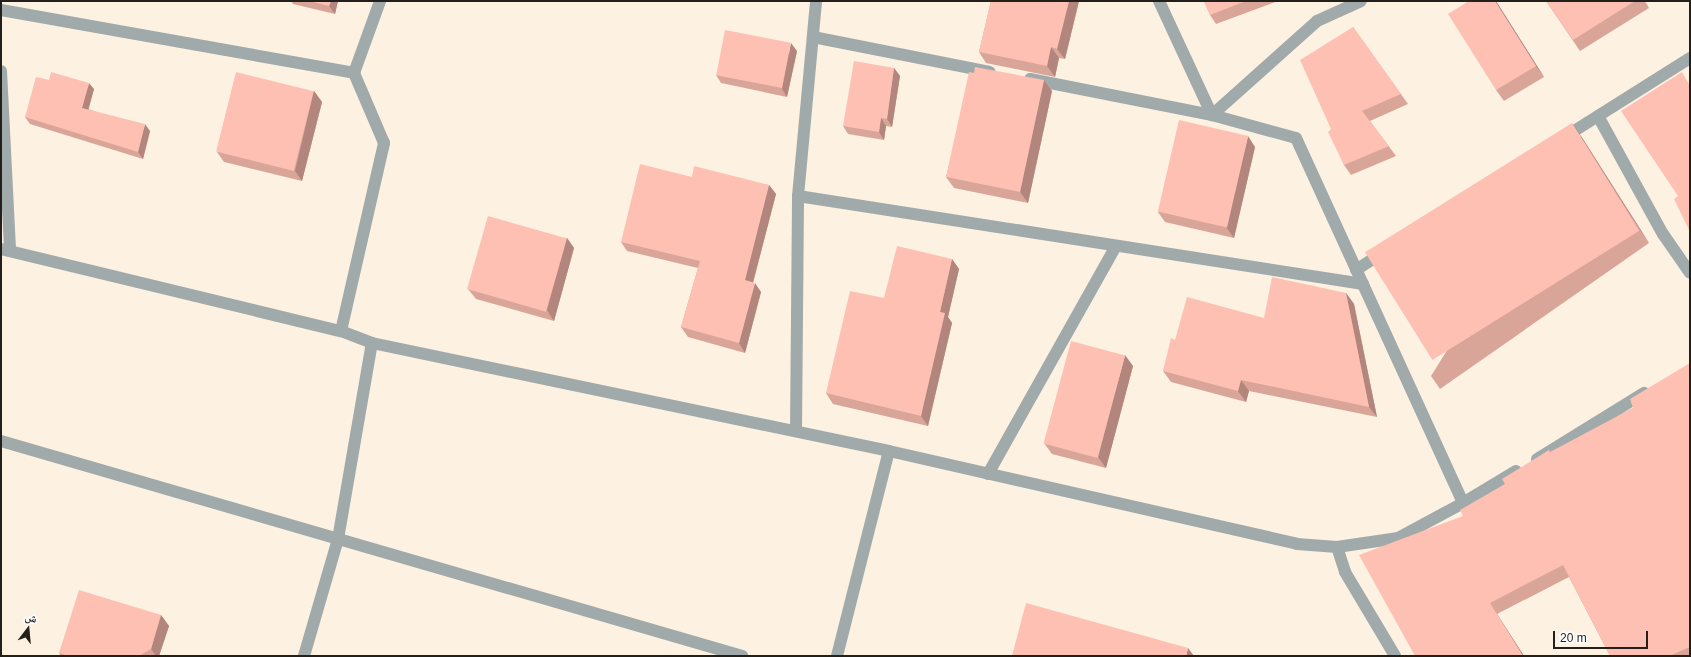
<!DOCTYPE html>
<meta charset="utf-8">
<style>
body{margin:0}
#map{position:relative;width:1691px;height:657px;overflow:hidden;background:#fdf1e2;font-family:Arial,"Noto Naskh Arabic",sans-serif}
div>[style]{position:absolute}
.minor>*{height:12px;margin:-6px;padding:0 6px;transform-origin:6px;border-radius:6px;background:#a1aaaa}
.wall>*{inset:0;background:#daa599}
.shaded-wall>*{inset:0;background:#b2867d}
.building>*{inset:0;background:#fec0b2;transform-origin:0 0}
span{translate:-50% -50%;white-space:nowrap;text-align:center;line-height:1.15;-webkit-text-stroke:3px #fff;paint-order:stroke}
.frame{position:absolute;inset:0;border:2px solid #231f1a;pointer-events:none}
.north{position:absolute;left:8px;top:609px;width:40px;height:40px;-webkit-text-stroke:3px #fff;paint-order:stroke;rotate:16deg;font-size:11px;font-weight:700;line-height:16px;text-align:center;color:#231f1a}
.north::after{content:'';display:block;margin:auto;width:14px;height:18px;background:#231f1a;clip-path:polygon(50% 0,100% 100%,50% 72%,0 100%)}
.scale{position:absolute;left:1553px;top:631px;width:95px;height:18px;box-sizing:border-box;border:2px solid #231f1a;border-top:0;padding-left:5px;font-size:12px;line-height:14px;white-space:nowrap;color:#231f1a;-webkit-text-stroke:3px #fff;paint-order:stroke}
</style>
<div id="map">
<div class="minor">
<div style="left:1159px;top:1px;width:126px;rotate:65.1deg"></div>
<div style="left:1212px;top:115px;width:141px;rotate:-41.8deg"></div>
<div style="left:1317px;top:21px;width:48px;rotate:-24.4deg"></div>
<div style="left:1px;top:10px;width:359px;rotate:10.1deg"></div>
<div style="left:813px;top:37px;width:180px;rotate:11.2deg"></div>
<div style="left:1px;top:71px;width:180px;rotate:87.1deg"></div>
<div style="left:1030px;top:79px;width:186px;rotate:11.2deg"></div>
<div style="left:1212px;top:115px;width:87px;rotate:15.3deg"></div>
<div style="left:1296px;top:138px;width:401px;rotate:65.4deg"></div>
<div style="left:1598px;top:116px;width:135px;rotate:61.2deg"></div>
<div style="left:1663px;top:234px;width:47px;rotate:55.3deg"></div>
<div style="left:1563px;top:138px;width:150px;rotate:-32.2deg"></div>
<div style="left:798px;top:196px;width:572px;rotate:8.85deg"></div>
<div style="left:1px;top:249px;width:350px;rotate:13.6deg"></div>
<div style="left:341px;top:331px;width:193px;rotate:-77.1deg"></div>
<div style="left:384px;top:143px;width:76px;rotate:-113.2deg"></div>
<div style="left:354px;top:73px;width:77px;rotate:-70.1deg"></div>
<div style="left:1356px;top:270px;width:33px;rotate:-33deg"></div>
<div style="left:341px;top:331px;width:33px;rotate:21deg"></div>
<div style="left:372px;top:343px;width:528px;rotate:11.8deg"></div>
<div style="left:889px;top:451px;width:418px;rotate:12.8deg"></div>
<div style="left:1297px;top:544px;width:40px;rotate:4.3deg"></div>
<div style="left:1337px;top:547px;width:62px;rotate:-8.4deg"></div>
<div style="left:1398px;top:538px;width:74px;rotate:-28.3deg"></div>
<div style="left:1463px;top:503px;width:62px;rotate:-31.1deg"></div>
<div style="left:796px;top:431px;width:235px;rotate:-89.5deg"></div>
<div style="left:798px;top:196px;width:196px;rotate:-84.7deg"></div>
<div style="left:1px;top:441px;width:772px;rotate:16.18deg"></div>
<div style="left:1537px;top:459px;width:126px;rotate:-31.7deg"></div>
<div style="left:988px;top:474px;width:261px;rotate:-60.7deg"></div>
<div style="left:1337px;top:547px;width:26px;rotate:72deg"></div>
<div style="left:1345px;top:572px;width:98px;rotate:59.2deg"></div>
<div style="left:304px;top:656px;width:122px;rotate:-73.8deg"></div>
<div style="left:338px;top:539px;width:199px;rotate:-80.2deg"></div>
<div style="left:837px;top:656px;width:211px;rotate:-75.8deg"></div>
</div>
<div class="wall">
<div style="clip-path:polygon(291px 1px,338px 1px,335px 14px,293px 4px)"></div>
<div style="clip-path:polygon(991px 1px,1079px 1px,1065px 59px,1059px 58px,1055px 77px,986px 63px,979px 52px)"></div>
<div style="clip-path:polygon(1204px 1px,1278px 1px,1216px 24px,1210px 15px)"></div>
<div style="clip-path:polygon(1496px 1px,1544px 77px,1504px 101px,1496px 90px)"></div>
<div style="clip-path:polygon(1546px 1px,1645px 1px,1649px 8px,1580px 51px)"></div>
<div style="clip-path:polygon(1353px 27px,1408px 104px,1370px 121px,1396px 156px,1351px 175px,1344px 165px,1331px 129px)"></div>
<div style="clip-path:polygon(797px 51px,787px 97px,721px 83px,716px 75px)"></div>
<div style="clip-path:polygon(894px 68px,900px 76px,892px 127px,886px 126px,884px 140px,848px 134px,843px 126px)"></div>
<div style="clip-path:polygon(974px 73px,1044px 80px,1052px 91px,1028px 203px,954px 188px,946px 177px)"></div>
<div style="clip-path:polygon(49px 80px,94px 89px,88px 109px,150px 131px,143px 159px,30px 124px,25px 117px)"></div>
<div style="clip-path:polygon(314px 91px,322px 102px,302px 181px,224px 162px,217px 152px)"></div>
<div style="clip-path:polygon(1581px 136px,1649px 243px,1440px 389px,1431px 376px)"></div>
<div style="clip-path:polygon(1255px 147px,1234px 238px,1165px 222px,1158px 212px)"></div>
<div style="clip-path:polygon(692px 177px,769px 185px,776px 194px,753px 283px,761px 292px,745px 353px,688px 337px,681px 327px,698px 268px,627px 251px,621px 242px)"></div>
<div style="clip-path:polygon(567px 238px,574px 248px,554px 321px,476px 299px,468px 289px)"></div>
<div style="clip-path:polygon(952px 259px,959px 269px,948px 317px,952px 323px,928px 426px,833px 404px,826px 393px,884px 298px)"></div>
<div style="clip-path:polygon(1346px 293px,1354px 304px,1377px 417px,1249px 391px,1246px 402px,1171px 382px,1163px 371px,1175px 340px,1264px 318px)"></div>
<div style="clip-path:polygon(1690px 363px,1690px 656px,1610px 656px,1569px 577px,1497px 614px,1524px 656px,1415px 656px,1463px 516px,1505px 484px,1551px 452px,1633px 408px)"></div>
<div style="clip-path:polygon(1133px 366px,1106px 468px,1052px 454px,1044px 443px)"></div>
<div style="clip-path:polygon(161px 615px,169px 626px,159px 656px,61px 656px,59px 653px)"></div>
</div>
<div class="shaded-wall">
<div style="clip-path:polygon(331px 1px,338px 1px,335px 14px,329px 6px)"></div>
<div style="clip-path:polygon(1069px 1px,1079px 1px,1065px 59px,1057px 49px)"></div>
<div style="clip-path:polygon(1495px 1px,1496px 1px,1544px 77px,1536px 66px)"></div>
<div style="clip-path:polygon(791px 43px,797px 51px,787px 97px,782px 89px)"></div>
<div style="clip-path:polygon(1051px 47px,1059px 58px,1055px 77px,1047px 66px)"></div>
<div style="clip-path:polygon(894px 68px,900px 76px,892px 127px,887px 119px)"></div>
<div style="clip-path:polygon(1044px 80px,1052px 91px,1028px 203px,1020px 192px)"></div>
<div style="clip-path:polygon(89px 83px,94px 89px,87px 115px,82px 108px)"></div>
<div style="clip-path:polygon(314px 91px,322px 102px,302px 181px,295px 171px)"></div>
<div style="clip-path:polygon(881px 118px,886px 126px,884px 140px,879px 132px)"></div>
<div style="clip-path:polygon(1572px 123px,1581px 136px,1649px 243px,1640px 230px)"></div>
<div style="clip-path:polygon(145px 124px,150px 131px,143px 159px,138px 152px)"></div>
<div style="clip-path:polygon(1248px 136px,1255px 147px,1234px 238px,1226px 227px)"></div>
<div style="clip-path:polygon(769px 185px,776px 194px,751px 290px,745px 280px)"></div>
<div style="clip-path:polygon(567px 238px,574px 248px,554px 321px,547px 310px)"></div>
<div style="clip-path:polygon(952px 259px,959px 269px,948px 317px,952px 323px,928px 426px,921px 416px,940px 312px)"></div>
<div style="clip-path:polygon(755px 283px,761px 292px,745px 353px,739px 343px)"></div>
<div style="clip-path:polygon(1346px 293px,1354px 304px,1377px 417px,1369px 407px)"></div>
<div style="clip-path:polygon(1125px 355px,1133px 366px,1106px 468px,1098px 457px)"></div>
<div style="clip-path:polygon(1241px 380px,1249px 391px,1246px 402px,1238px 391px)"></div>
<div style="clip-path:polygon(1490px 603px,1497px 614px,1524px 656px,1523px 656px)"></div>
<div style="clip-path:polygon(161px 615px,169px 626px,159px 656px,156px 656px,151px 649px)"></div>
<div style="clip-path:polygon(1188px 648px,1194px 656px,1186px 656px)"></div>
</div>
<div class="building">
<div style="clip-path:polygon(309px 1px,331px 1px,329px 6px)"></div>
<div style="clip-path:polygon(991px 1px,1069px 1px,1057px 49px,1051px 47px,1047px 66px,979px 52px)"></div>
<div style="clip-path:polygon(1204px 1px,1246px 1px,1210px 15px)"></div>
<div style="clip-path:polygon(1469px 1px,1495px 1px,1536px 66px,1496px 90px,1448px 14px)"></div>
<div style="clip-path:polygon(1546px 1px,1635px 1px,1573px 40px)"></div>
<div style="clip-path:polygon(1353px 27px,1401px 94px,1362px 111px,1389px 146px,1344px 165px,1328px 132px,1331px 129px,1300px 60px)"></div>
<div style="left:725px;top:30px;width:67px;height:46px;rotate:11deg"></div>
<div style="clip-path:polygon(854px 61px,894px 68px,887px 119px,881px 118px,879px 132px,843px 126px)"></div>
<div style="clip-path:polygon(975px 67px,1044px 80px,1020px 192px,946px 177px,969px 72px,974px 73px)"></div>
<div style="clip-path:polygon(51px 72px,89px 83px,82px 108px,145px 124px,138px 152px,25px 117px,36px 77px,49px 80px)"></div>
<div style="left:236px;top:72px;width:80px;height:82px;rotate:14deg"></div>
<div style="clip-path:polygon(1682px 72px,1690px 86px,1690px 232px,1674px 199px,1678px 196px,1621px 111px)"></div>
<div style="left:1179px;top:120px;width:71px;height:94px;rotate:13deg"></div>
<div style="left:1572px;top:123px;width:127px;height:244px;rotate:58deg"></div>
<div style="clip-path:polygon(640px 164px,692px 177px,694px 166px,769px 185px,745px 280px,755px 283px,739px 343px,681px 327px,700px 261px,621px 242px)"></div>
<div style="left:488px;top:216px;width:82px;height:76px;rotate:16deg"></div>
<div style="clip-path:polygon(897px 246px,952px 259px,940px 312px,945px 313px,921px 416px,826px 393px,850px 291px,884px 298px)"></div>
<div style="clip-path:polygon(1272px 277px,1346px 293px,1369px 407px,1241px 380px,1238px 391px,1163px 371px,1171px 338px,1175px 340px,1187px 297px,1264px 318px)"></div>
<div style="left:1071px;top:341px;width:56px;height:106px;rotate:15deg"></div>
<div style="clip-path:polygon(1690px 363px,1690px 647px,1669px 656px,1610px 656px,1563px 565px,1490px 603px,1523px 656px,1415px 656px,1359px 555px,1463px 516px,1460px 510px,1505px 484px,1502px 479px,1549px 450px,1550px 452px,1633px 408px,1630px 399px)"></div>
<div style="clip-path:polygon(79px 590px,161px 615px,151px 649px,139px 656px,68px 656px,59px 653px)"></div>
<div style="clip-path:polygon(1026px 603px,1188px 648px,1186px 656px,1012px 656px)"></div>
</div>
<div class="frame"></div>
<div class="north">ش</div>
<div class="scale">20 m</div>
</div>
